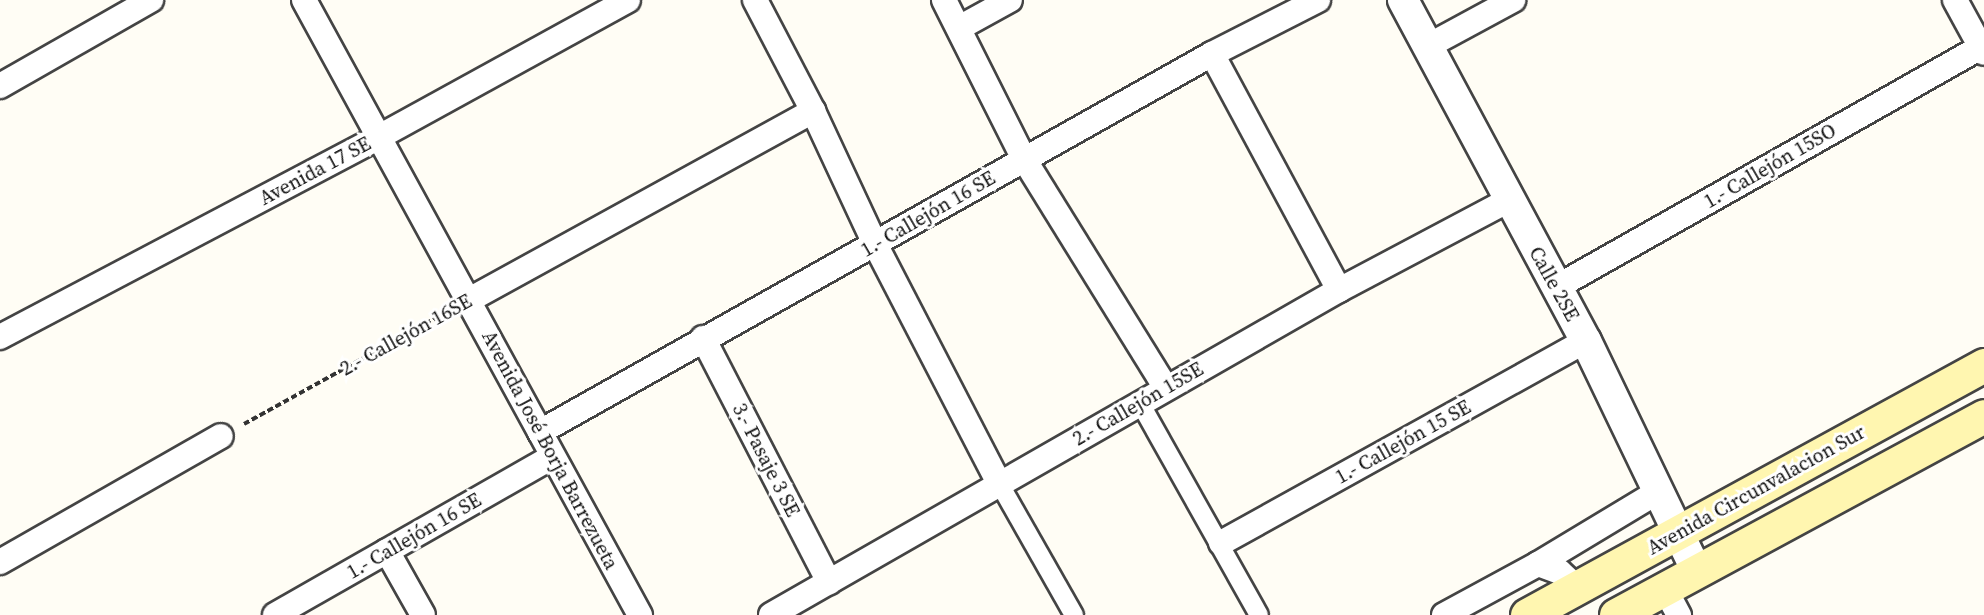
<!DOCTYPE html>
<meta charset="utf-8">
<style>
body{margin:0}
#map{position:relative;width:1984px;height:615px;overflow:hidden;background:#fffdf5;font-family:"Source Serif 4",serif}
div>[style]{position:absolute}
.path>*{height:4px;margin-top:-2px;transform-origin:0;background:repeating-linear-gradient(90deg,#333 0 6px,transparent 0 9px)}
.roads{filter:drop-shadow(2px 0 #444) drop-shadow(-2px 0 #444) drop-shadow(0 2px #444) drop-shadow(0 -2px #444)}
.pedestrian>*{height:18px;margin:-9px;padding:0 9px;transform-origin:9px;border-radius:9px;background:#fff}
.minor>*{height:24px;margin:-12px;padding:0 12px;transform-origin:12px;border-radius:12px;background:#fff}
.tertiary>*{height:30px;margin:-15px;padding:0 15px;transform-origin:15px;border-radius:15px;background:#fff}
.secondary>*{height:33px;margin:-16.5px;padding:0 16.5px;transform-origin:16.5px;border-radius:16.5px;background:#fff6b0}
span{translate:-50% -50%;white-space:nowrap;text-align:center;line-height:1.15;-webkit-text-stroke:6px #fff;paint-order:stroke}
.street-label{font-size:20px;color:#111}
</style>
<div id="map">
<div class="path">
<div style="left:244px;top:424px;width:230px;rotate:-28.9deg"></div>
</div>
<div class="roads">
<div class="pedestrian">
<div style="left:1140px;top:403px;width:243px;rotate:60.7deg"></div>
<div style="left:999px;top:483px;width:152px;rotate:60.4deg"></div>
</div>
<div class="minor">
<div style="left:304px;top:0;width:701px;rotate:61.35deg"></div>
<div style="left:755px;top:0;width:125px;rotate:62.4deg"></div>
<div style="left:813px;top:111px;width:147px;rotate:65deg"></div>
<div style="left:875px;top:244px;width:269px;rotate:62.6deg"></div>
<div style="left:944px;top:0;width:178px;rotate:63.3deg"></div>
<div style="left:1024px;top:159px;width:269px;rotate:58.2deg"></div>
<div style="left:1955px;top:0;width:60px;rotate:61.3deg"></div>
<div style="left:959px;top:28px;width:58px;rotate:-28.8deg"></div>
<div style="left:1428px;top:46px;width:97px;rotate:-28.4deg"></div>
<div style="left:1212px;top:54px;width:268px;rotate:61.7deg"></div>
<div style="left:0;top:86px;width:174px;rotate:-29.7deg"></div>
<div style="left:1555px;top:288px;width:493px;rotate:-29.5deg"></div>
<div style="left:469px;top:300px;width:393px;rotate:-28.8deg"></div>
<div style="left:0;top:337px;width:429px;rotate:-27.8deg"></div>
<div style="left:379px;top:137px;width:284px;rotate:-28.8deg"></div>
<div style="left:703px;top:338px;width:275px;rotate:62.7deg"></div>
<div style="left:540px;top:432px;width:771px;rotate:-29.36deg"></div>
<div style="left:1212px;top:54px;width:119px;rotate:-27deg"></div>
<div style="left:1221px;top:543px;width:417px;rotate:-29deg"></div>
<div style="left:387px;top:551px;width:73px;rotate:60.6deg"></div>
<div style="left:0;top:562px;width:254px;rotate:-29.7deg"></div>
<div style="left:1538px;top:564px;width:141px;rotate:-31.1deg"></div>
<div style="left:1665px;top:589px;width:30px;rotate:62deg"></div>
<div style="left:275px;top:615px;width:319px;rotate:-29.7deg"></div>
<div style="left:771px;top:615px;width:654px;rotate:-29.78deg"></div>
<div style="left:1339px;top:290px;width:192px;rotate:-27.9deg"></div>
<div style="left:1444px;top:615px;width:107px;rotate:-28.5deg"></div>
<div style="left:1538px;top:564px;width:23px;rotate:20deg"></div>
<div style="left:1560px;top:572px;width:23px;rotate:43deg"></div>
</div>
<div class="tertiary">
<div style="left:1403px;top:0;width:387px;rotate:61.8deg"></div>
<div style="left:1586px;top:341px;width:256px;rotate:64.3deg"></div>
</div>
<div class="secondary">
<div style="left:1527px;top:615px;width:521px;rotate:-28.68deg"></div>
<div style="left:1616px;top:615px;width:418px;rotate:-28.4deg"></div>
</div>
</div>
<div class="street-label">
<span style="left:1770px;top:166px;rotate:-30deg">1.- Callejón 15SO</span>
<span style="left:315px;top:171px;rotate:-28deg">Avenida 17 SE</span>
<span style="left:928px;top:214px;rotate:-30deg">1.- Callejón 16 SE</span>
<span style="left:1554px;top:284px;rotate:61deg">Calle 2SE</span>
<span style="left:406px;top:335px;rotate:-29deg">2.- Callejón 16SE</span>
<span style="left:1138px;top:404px;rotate:-30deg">2.- Callejón 15SE</span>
<span style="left:1403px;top:442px;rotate:-29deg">1.- Callejón 15 SE</span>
<span style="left:550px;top:450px;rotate:62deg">Avenida José Borja Barrezueta</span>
<span style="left:766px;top:460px;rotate:63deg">3.- Pasaje 3 SE</span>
<span style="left:1756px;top:490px;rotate:-29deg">Avenida Circunvalacion Sur</span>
<span style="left:414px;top:536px;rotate:-30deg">1.- Callejón 16 SE</span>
</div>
</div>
